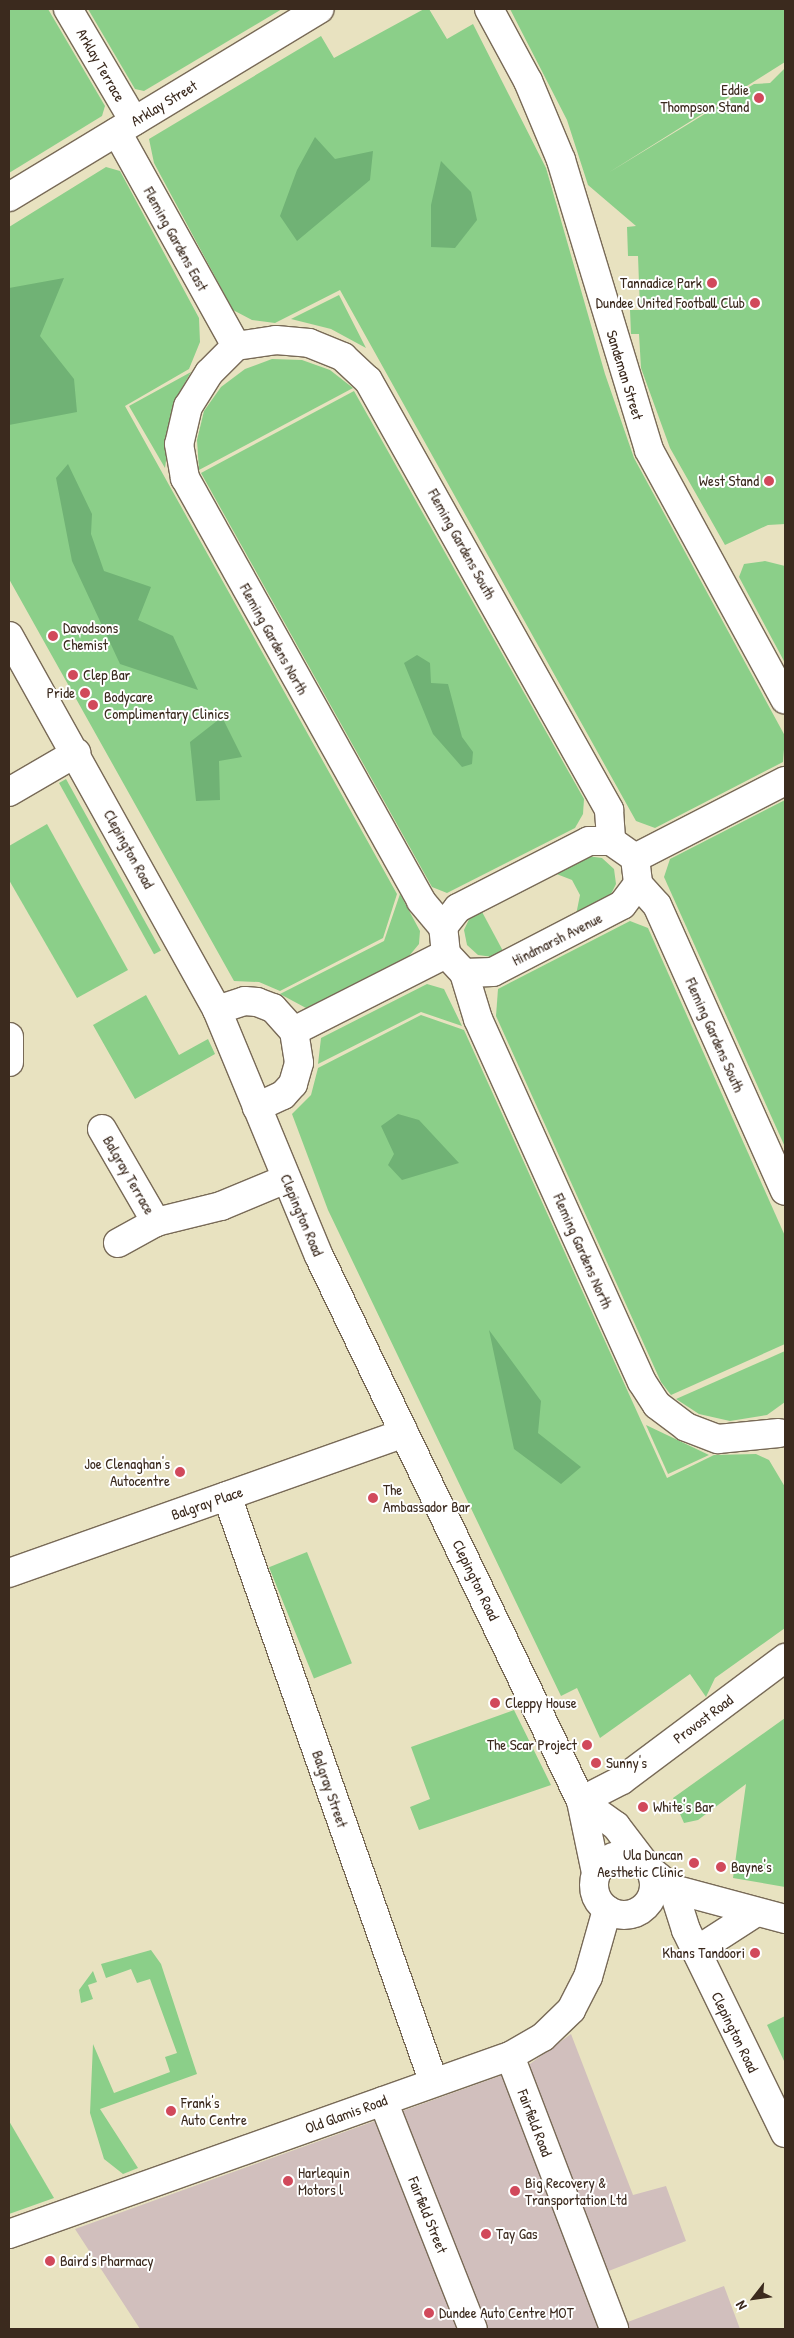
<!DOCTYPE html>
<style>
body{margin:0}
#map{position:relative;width:794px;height:2338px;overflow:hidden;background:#e8e2c0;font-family:"Patrick Hand",sans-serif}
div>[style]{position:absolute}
.industrial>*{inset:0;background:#d1bfbd}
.green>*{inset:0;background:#8bcf89;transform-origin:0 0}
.forest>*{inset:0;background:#70b275}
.roads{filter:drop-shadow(1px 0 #786a57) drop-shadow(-1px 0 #786a57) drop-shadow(0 1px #786a57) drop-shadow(0 -1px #786a57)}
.minor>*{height:28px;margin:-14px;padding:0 14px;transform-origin:14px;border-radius:14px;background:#fff}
.minor>.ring{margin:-14px;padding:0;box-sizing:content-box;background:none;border:28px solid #fff;border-radius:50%}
.dots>*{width:14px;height:14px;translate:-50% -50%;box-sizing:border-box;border:2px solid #fff;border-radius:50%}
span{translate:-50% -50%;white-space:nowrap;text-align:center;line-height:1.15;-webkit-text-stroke:4px #fff;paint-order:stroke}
.street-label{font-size:15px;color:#3b2a1e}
.poi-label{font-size:15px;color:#3b2a1e}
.right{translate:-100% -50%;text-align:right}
.left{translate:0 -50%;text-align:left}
.frame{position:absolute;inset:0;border:10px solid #3b2a1e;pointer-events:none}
.north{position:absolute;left:729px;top:2273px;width:50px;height:50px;-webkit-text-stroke:4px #fff;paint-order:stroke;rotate:240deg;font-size:14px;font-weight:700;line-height:20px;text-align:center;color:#3b2a1e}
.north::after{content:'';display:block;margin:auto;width:18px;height:22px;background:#3b2a1e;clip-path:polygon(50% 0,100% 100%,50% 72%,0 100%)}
</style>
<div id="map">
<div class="industrial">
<div style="clip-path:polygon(571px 2034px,633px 2195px,666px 2186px,686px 2241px,606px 2272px,625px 2323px,724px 2286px,740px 2329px,140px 2329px,75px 2229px,527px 2066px)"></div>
</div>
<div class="green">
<div style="clip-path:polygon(9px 9px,48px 9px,105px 106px,102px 116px,9px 173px)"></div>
<div style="clip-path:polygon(88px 9px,282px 9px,144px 91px,135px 89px)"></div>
<div style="clip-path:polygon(424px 9px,429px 9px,447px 39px,473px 24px,546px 168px,605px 374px,634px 458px,785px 736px,783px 762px,655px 828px,636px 821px,340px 290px,275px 323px,252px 320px,233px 310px,154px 163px,149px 139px,321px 36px,334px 58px)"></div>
<div style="clip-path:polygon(510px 9px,785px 9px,785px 62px,608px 173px,754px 84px,770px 83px,785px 68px,785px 524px,768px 525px,725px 545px,670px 448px,641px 368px,639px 334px,631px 334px,630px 310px,640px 310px,638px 256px,628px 256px,627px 227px,636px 226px,588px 185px,567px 120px)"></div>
<div style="clip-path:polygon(106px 167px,120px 171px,199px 318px,200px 342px,189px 369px,125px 406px,397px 894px,383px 938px,280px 991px,259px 982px,234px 981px,9px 579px,9px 227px)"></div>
<div style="clip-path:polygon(339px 295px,366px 348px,331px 329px,291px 319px)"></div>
<div style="clip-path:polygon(272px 359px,302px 360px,330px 370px,353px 388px,199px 470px,197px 440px,204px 411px,221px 387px,245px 369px)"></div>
<div style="clip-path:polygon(191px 372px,174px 402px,165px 468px,129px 406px)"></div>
<div style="clip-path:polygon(354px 391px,584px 799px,583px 814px,575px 828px,447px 893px,432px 887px,201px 473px)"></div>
<div style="clip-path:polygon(765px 561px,785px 566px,785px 663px,739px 577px,744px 564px)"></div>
<div style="left:66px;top:779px;width:196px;height:8px;rotate:61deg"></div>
<div style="clip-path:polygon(785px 800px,785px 1147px,664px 877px,670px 859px)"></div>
<div style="clip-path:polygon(47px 824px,128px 970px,77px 998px,9px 880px,9px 846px)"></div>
<div style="clip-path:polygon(587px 856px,602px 858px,614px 869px,616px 884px,609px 898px,576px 915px,580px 895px,572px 880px,554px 873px)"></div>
<div style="clip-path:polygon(400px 894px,420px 931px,419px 944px,409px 956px,306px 1008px,280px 994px,384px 941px)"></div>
<div style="clip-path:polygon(481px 910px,503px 951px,493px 957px,478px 955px,467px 945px,464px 930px,471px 915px)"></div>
<div style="clip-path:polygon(630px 921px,648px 928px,785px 1236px,785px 1344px,671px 1395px,661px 1382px,496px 1016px,498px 989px)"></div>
<div style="clip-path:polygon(427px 984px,444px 989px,462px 1026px,421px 1012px,318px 1064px,321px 1038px)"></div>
<div style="clip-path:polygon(146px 995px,179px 1055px,208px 1039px,215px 1054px,135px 1099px,93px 1025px)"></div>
<div style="clip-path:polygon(421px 1015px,464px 1030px,667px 1478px,714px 1455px,756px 1454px,769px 1460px,785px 1487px,785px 1628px,715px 1678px,706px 1697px,690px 1674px,600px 1738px,577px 1688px,561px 1696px,328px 1210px,292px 1114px,311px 1095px,318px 1068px)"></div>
<div style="clip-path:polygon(785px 1351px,785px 1402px,767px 1415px,730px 1421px,699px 1414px,676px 1399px)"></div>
<div style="clip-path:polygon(646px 1425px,709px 1455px,668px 1474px)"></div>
<div style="left:307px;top:1552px;width:120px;height:41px;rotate:68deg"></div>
<div style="clip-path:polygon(514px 1710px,551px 1785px,419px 1830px,410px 1807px,430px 1799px,411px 1747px)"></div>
<div style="clip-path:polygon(785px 1718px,785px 1887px,733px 1878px,746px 1784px,698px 1820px,684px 1823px,673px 1798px)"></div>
<div style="clip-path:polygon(151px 1950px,161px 1964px,197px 2074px,100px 2109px,138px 2168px,123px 2174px,104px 2159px,90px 2113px,93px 2044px,114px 2093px,170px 2072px,165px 2057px,177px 2053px,150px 1979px,137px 1983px,131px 1969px,106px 1978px,101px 1964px)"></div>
<div style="clip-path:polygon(93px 1971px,97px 1982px,88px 1985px,93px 1999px,81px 2003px,79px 1990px)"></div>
<div style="clip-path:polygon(785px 2016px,785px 2063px,767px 2025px)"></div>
<div style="clip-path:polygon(9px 2121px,54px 2198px,9px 2214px)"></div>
</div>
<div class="forest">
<div style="clip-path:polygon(315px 137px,335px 159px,373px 151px,370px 180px,297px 241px,280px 216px,297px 170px)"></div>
<div style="clip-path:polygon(441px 161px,471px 192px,477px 220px,455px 248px,431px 247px,431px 205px)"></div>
<div style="clip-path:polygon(64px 278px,40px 336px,74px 379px,77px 412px,9px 425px,9px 288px)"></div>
<div style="clip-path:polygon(68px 464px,92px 514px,91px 534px,104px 571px,151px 587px,138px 620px,173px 636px,198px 690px,120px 664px,72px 561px,56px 478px)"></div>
<div style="clip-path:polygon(417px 655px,430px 663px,431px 683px,448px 684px,462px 737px,473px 752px,472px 764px,462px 767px,433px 734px,404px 663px)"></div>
<div style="clip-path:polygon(222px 717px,242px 757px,219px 761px,220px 800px,196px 801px,190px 742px)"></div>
<div style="clip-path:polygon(398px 1114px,419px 1120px,459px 1163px,402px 1180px,388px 1165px,394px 1154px,381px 1126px)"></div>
<div style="clip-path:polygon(489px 1330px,541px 1401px,538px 1433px,581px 1467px,561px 1484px,514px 1449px)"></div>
</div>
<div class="roads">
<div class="minor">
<div style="left:68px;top:9px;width:130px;rotate:59.5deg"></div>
<div style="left:489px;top:9px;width:82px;rotate:61.6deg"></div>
<div style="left:528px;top:81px;width:86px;rotate:67.3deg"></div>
<div style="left:561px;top:160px;width:303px;rotate:73.1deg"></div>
<div style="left:649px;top:450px;width:284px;rotate:61.4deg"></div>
<div style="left:117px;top:132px;width:245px;rotate:60.9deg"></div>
<div style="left:9px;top:197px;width:363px;rotate:-31.2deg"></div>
<div style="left:236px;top:346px;width:38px;rotate:135deg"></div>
<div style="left:209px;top:373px;width:39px;rotate:122deg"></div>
<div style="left:188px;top:406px;width:39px;rotate:103deg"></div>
<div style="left:179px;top:444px;width:35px;rotate:80deg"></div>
<div style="left:185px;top:478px;width:484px;rotate:60.8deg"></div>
<div style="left:421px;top:901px;width:34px;rotate:50deg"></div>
<div style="left:236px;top:346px;width:40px;rotate:-8.5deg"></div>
<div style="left:276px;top:340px;width:33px;rotate:5deg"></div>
<div style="left:309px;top:343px;width:37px;rotate:22deg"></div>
<div style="left:343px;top:357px;width:34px;rotate:43deg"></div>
<div style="left:368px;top:380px;width:493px;rotate:60.7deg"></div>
<div style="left:609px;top:810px;width:31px;rotate:86deg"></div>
<div style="left:9px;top:636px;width:428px;rotate:60.9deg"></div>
<div style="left:217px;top:1010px;width:266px;rotate:67.5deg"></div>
<div style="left:319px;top:1256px;width:605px;rotate:64.32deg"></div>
<div style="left:581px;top:1801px;width:74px;rotate:78.2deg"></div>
<div style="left:9px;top:792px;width:78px;rotate:-30.2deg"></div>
<div style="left:589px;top:841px;width:22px"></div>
<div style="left:611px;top:841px;width:29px;rotate:35deg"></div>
<div style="left:635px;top:858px;width:26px;rotate:83deg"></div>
<div style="left:638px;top:884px;width:26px;rotate:127deg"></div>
<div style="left:622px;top:905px;width:145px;rotate:152.6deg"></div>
<div style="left:493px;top:972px;width:29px;rotate:178deg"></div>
<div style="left:464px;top:973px;width:26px;rotate:-133deg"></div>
<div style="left:446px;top:954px;width:27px;rotate:-96deg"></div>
<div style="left:443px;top:927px;width:24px;rotate:-52deg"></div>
<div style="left:458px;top:908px;width:147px;rotate:-27.1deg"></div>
<div style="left:635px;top:858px;width:169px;rotate:-27.2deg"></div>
<div style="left:638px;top:884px;width:28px;rotate:48deg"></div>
<div style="left:657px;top:905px;width:313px;rotate:65.9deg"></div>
<div style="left:464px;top:973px;width:48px;rotate:73.1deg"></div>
<div style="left:478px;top:1019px;width:398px;rotate:65.7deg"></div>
<div style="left:642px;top:1382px;width:27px;rotate:57deg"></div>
<div style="left:657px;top:1405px;width:36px;rotate:37deg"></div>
<div style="left:686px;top:1427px;width:34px;rotate:21deg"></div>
<div style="left:718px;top:1439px;width:61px;rotate:-5.6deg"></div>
<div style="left:217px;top:1010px;width:29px;rotate:-18deg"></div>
<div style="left:245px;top:1001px;width:12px;rotate:5deg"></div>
<div style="left:257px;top:1002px;width:17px;rotate:21deg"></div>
<div style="left:273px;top:1008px;width:31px;rotate:48deg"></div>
<div style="left:294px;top:1031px;width:32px;rotate:81deg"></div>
<div style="left:299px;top:1063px;width:22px;rotate:106deg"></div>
<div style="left:293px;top:1084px;width:15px;rotate:132deg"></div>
<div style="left:283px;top:1095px;width:29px;rotate:155deg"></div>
<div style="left:294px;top:1031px;width:170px;rotate:-26.9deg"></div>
<div style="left:9px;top:1037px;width:25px;rotate:90deg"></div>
<div style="left:102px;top:1129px;width:108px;rotate:59.9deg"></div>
<div style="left:118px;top:1243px;width:43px;rotate:-28.9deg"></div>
<div style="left:156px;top:1222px;width:67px;rotate:-13.8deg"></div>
<div style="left:221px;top:1206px;width:70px;rotate:-22.6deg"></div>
<div style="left:227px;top:1496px;width:622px;rotate:70.58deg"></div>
<div style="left:9px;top:1573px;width:419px;rotate:-19.5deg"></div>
<div style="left:581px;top:1801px;width:46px;rotate:-27.1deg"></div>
<div style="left:622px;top:1780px;width:204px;rotate:-36.8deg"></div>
<div style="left:581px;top:1801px;width:43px;rotate:35.5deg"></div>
<div style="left:616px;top:1826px;width:43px;rotate:52.6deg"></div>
<div class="ring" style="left:594px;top:1855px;width:32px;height:32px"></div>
<div style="left:651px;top:1871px;width:28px;rotate:39deg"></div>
<div style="left:673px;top:1889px;width:43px;rotate:72.4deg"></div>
<div style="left:686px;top:1930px;width:226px;rotate:64deg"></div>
<div style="left:673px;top:1889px;width:116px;rotate:15deg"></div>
<div style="left:696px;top:1951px;width:70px;rotate:-32.8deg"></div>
<div style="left:510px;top:2056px;width:292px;rotate:69.1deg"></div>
<div style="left:383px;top:2101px;width:245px;rotate:68.5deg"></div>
<div style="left:9px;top:2234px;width:532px;rotate:-19.56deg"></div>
<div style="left:510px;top:2056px;width:38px;rotate:-30deg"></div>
<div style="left:543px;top:2037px;width:39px;rotate:-44deg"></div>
<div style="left:571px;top:2010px;width:37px;rotate:-63deg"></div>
<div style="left:588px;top:1977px;width:70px;rotate:-74.2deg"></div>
</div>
</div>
<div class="dots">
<div style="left:759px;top:98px;background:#d1495b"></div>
<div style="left:712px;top:283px;background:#d1495b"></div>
<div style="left:755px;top:303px;background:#d1495b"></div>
<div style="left:769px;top:481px;background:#d1495b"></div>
<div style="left:53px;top:636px;background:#d1495b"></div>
<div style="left:73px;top:675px;background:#d1495b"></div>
<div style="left:85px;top:693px;background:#d1495b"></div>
<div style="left:93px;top:705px;background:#d1495b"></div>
<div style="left:180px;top:1472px;background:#d1495b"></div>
<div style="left:373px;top:1498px;background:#d1495b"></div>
<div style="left:495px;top:1703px;background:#d1495b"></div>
<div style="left:587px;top:1745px;background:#d1495b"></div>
<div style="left:596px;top:1763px;background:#d1495b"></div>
<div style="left:643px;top:1807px;background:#d1495b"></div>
<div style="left:694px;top:1863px;background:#d1495b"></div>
<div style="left:721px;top:1867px;background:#d1495b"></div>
<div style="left:755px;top:1953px;background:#d1495b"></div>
<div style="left:171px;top:2111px;background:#d1495b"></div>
<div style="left:288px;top:2181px;background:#d1495b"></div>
<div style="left:515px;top:2191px;background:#d1495b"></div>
<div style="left:486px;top:2234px;background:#d1495b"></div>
<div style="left:50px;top:2261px;background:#d1495b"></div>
<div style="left:429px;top:2313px;background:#d1495b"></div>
</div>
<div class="street-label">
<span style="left:101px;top:65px;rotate:60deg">Arklay Terrace</span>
<span style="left:164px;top:103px;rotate:-31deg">Arklay Street</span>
<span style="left:176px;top:239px;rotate:61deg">Fleming Gardens East</span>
<span style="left:625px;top:375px;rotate:73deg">Sandeman Street</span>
<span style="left:462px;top:544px;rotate:61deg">Fleming Gardens South</span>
<span style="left:274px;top:639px;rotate:61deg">Fleming Gardens North</span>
<span style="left:129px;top:849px;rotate:61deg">Clepington Road</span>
<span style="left:557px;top:939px;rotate:-27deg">Hindmarsh Avenue</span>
<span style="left:715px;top:1035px;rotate:66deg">Fleming Gardens South</span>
<span style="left:129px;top:1175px;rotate:60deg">Balgray Terrace</span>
<span style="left:302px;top:1215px;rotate:67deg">Clepington Road</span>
<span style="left:583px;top:1251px;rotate:66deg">Fleming Gardens North</span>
<span style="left:207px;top:1503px;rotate:-19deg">Balgray Place</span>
<span style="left:476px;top:1580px;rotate:64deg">Clepington Road</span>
<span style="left:703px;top:1719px;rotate:-37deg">Provost Road</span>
<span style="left:330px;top:1789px;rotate:71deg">Balgray Street</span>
<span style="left:735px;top:2032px;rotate:64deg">Clepington Road</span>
<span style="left:346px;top:2114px;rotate:-20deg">Old Glamis Road</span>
<span style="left:535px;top:2123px;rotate:69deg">Fairfield Road</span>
<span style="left:428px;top:2215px;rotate:68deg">Fairfield Street</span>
</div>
<div class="poi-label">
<span class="right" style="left:749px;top:98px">Eddie<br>Thompson Stand</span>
<span class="right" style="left:702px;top:283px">Tannadice Park</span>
<span class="right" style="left:745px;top:303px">Dundee United Football Club</span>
<span class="right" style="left:759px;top:481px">West Stand</span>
<span class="left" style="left:63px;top:636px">Davodsons<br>Chemist</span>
<span class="left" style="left:83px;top:675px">Clep Bar</span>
<span class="right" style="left:75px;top:693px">Pride</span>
<span class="left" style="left:104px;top:705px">Bodycare<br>Complimentary Clinics</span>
<span class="right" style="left:170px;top:1472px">Joe Clenaghan's<br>Autocentre</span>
<span class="left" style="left:383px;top:1498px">The<br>Ambassador Bar</span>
<span class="left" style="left:505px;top:1703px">Cleppy House</span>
<span class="right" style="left:577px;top:1745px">The Scar Project</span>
<span class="left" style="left:606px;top:1763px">Sunny's</span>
<span class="left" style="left:653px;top:1807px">White's Bar</span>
<span class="right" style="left:683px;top:1863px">Ula Duncan<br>Aesthetic Clinic</span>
<span class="left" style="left:731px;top:1867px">Bayne's</span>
<span class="right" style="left:745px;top:1953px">Khans Tandoori</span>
<span class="left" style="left:181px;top:2111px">Frank's<br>Auto Centre</span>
<span class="left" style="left:298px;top:2181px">Harlequin<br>Motors l</span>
<span class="left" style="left:525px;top:2191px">Big Recovery &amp;<br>Transportation Ltd</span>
<span class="left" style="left:496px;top:2234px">Tay Gas</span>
<span class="left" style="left:60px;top:2261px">Baird's Pharmacy</span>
<span class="left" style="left:439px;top:2313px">Dundee Auto Centre MOT</span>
</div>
<div class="frame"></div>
<div class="north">N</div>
</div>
